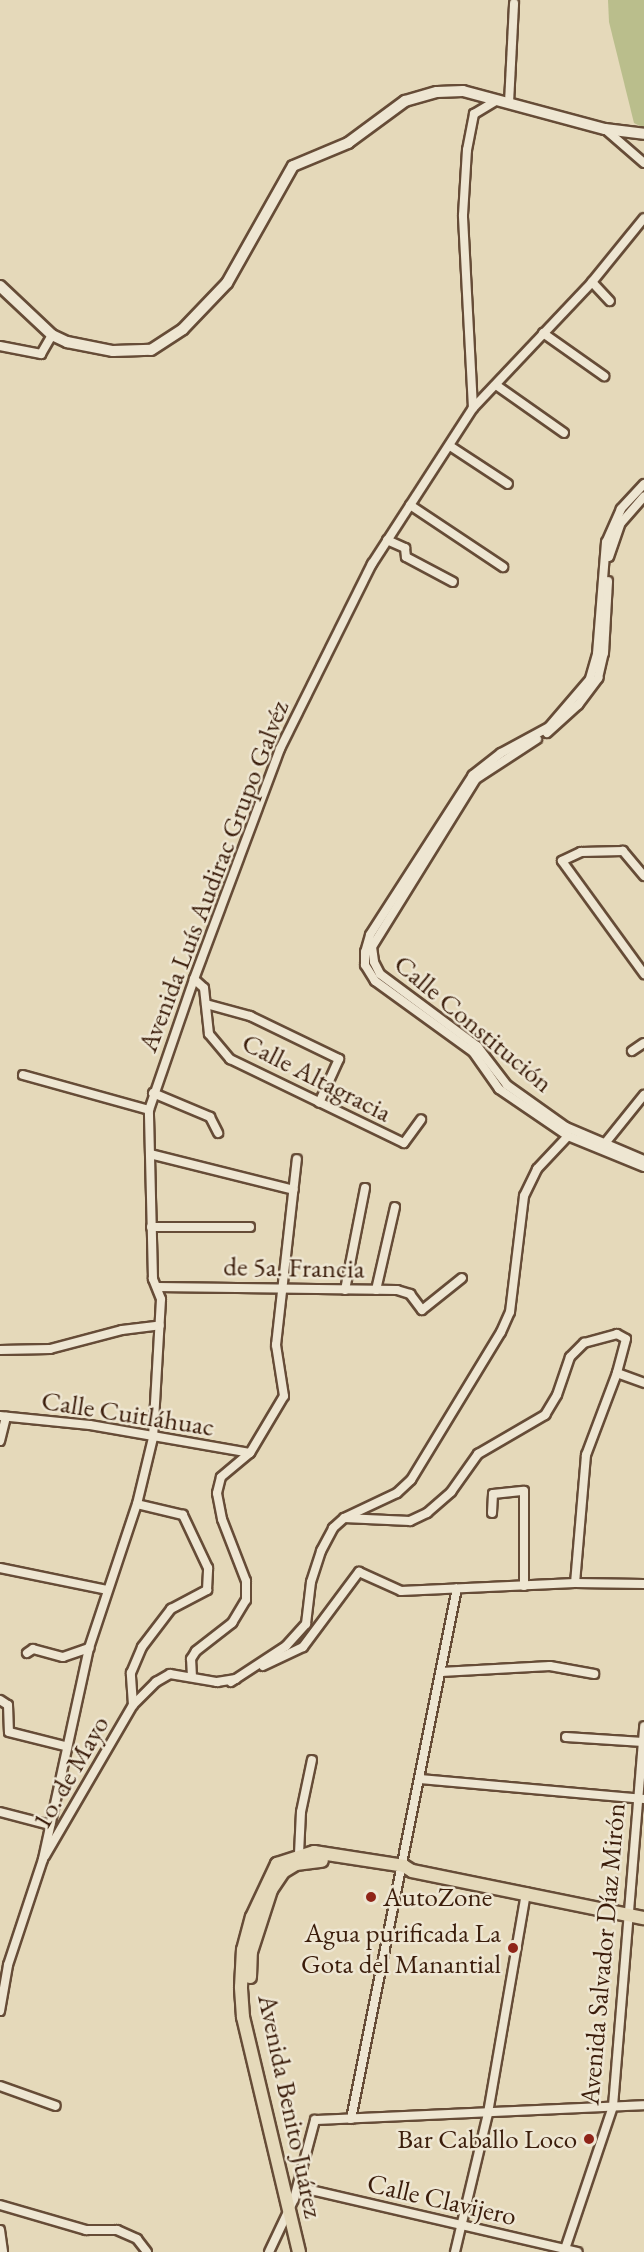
<!DOCTYPE html>
<meta charset="utf-8">
<style>
body{margin:0}
#map{position:relative;width:644px;height:2252px;overflow:hidden;background:#e5d9ba;font-family:"EB Garamond",serif}
div>[style]{position:absolute}
.green>*{inset:0;background:#babe8c}
.roads{filter:drop-shadow(2px 0 #664c37) drop-shadow(-2px 0 #664c37) drop-shadow(0 2px #664c37) drop-shadow(0 -2px #664c37)}
.street>*{height:8px;margin:-4px;padding:0 4px;transform-origin:4px;border-radius:4px;background:#eee6d2}
.secondary>*{height:10px;margin:-5px;padding:0 5px;transform-origin:5px;border-radius:5px;background:#eee6d2}
.primary>*{height:12px;margin:-6px;padding:0 6px;transform-origin:6px;border-radius:6px;background:#e5d9ba}
.dots>*{width:16px;height:16px;translate:-50% -50%;box-sizing:border-box;border:3px solid #eee6d2;border-radius:50%}
span{translate:-50% -50%;white-space:nowrap;text-align:center;line-height:1.15;-webkit-text-stroke:5px #eee6d2;paint-order:stroke}
.street-label{font-size:27px;color:#3b1d0b}
.poi-label{font-size:27px;color:#3b1d0b}
.left{translate:0 -50%;text-align:left}
.right{translate:-100% -50%;text-align:right}
</style>
<div id="map">
<div class="green">
<div style="clip-path:polygon(608px 0,644px 0,644px 128px,634px 123px,609px 22px)"></div>
</div>
<div class="roads">
<div class="street">
<div style="left:509px;top:103px;width:100px;rotate:-87.1deg"></div>
<div style="left:606px;top:130px;width:50px;rotate:41deg"></div>
<div style="left:592px;top:282px;width:26px;rotate:47deg"></div>
<div style="left:543px;top:333px;width:75px;rotate:35.2deg"></div>
<div style="left:0;top:346px;width:42px;rotate:11deg"></div>
<div style="left:41px;top:354px;width:22px;rotate:-60deg"></div>
<div style="left:496px;top:385px;width:83px;rotate:35.2deg"></div>
<div style="left:473px;top:408px;width:193px;rotate:-93deg"></div>
<div style="left:463px;top:215px;width:65px;rotate:-86.5deg"></div>
<div style="left:467px;top:150px;width:37px;rotate:-79deg"></div>
<div style="left:474px;top:114px;width:27px;rotate:-31deg"></div>
<div style="left:450px;top:446px;width:69px;rotate:33.2deg"></div>
<div style="left:644px;top:484px;width:34px;rotate:133deg"></div>
<div style="left:621px;top:509px;width:36px;rotate:114deg"></div>
<div style="left:606px;top:542px;width:112px;rotate:94.6deg"></div>
<div style="left:597px;top:654px;width:26px;rotate:106deg"></div>
<div style="left:590px;top:679px;width:63px;rotate:130.5deg"></div>
<div style="left:549px;top:727px;width:55px;rotate:151.6deg"></div>
<div style="left:501px;top:753px;width:36px;rotate:142deg"></div>
<div style="left:473px;top:775px;width:190px;rotate:122.8deg"></div>
<div style="left:370px;top:935px;width:18px;rotate:106deg"></div>
<div style="left:365px;top:952px;width:13px;rotate:90deg"></div>
<div style="left:365px;top:965px;width:19px;rotate:58deg"></div>
<div style="left:375px;top:981px;width:121px;rotate:35.9deg"></div>
<div style="left:473px;top:1052px;width:45px;rotate:54.9deg"></div>
<div style="left:499px;top:1089px;width:83px;rotate:34.3deg"></div>
<div style="left:568px;top:1136px;width:82px;rotate:22.2deg"></div>
<div style="left:410px;top:505px;width:112px;rotate:33.7deg"></div>
<div style="left:387px;top:540px;width:20px;rotate:24deg"></div>
<div style="left:405px;top:548px;width:9px;rotate:84deg"></div>
<div style="left:406px;top:557px;width:53px;rotate:28deg"></div>
<div style="left:609px;top:557px;width:36px;rotate:-71deg"></div>
<div style="left:621px;top:523px;width:35px;rotate:-49deg"></div>
<div style="left:547px;top:733px;width:42px;rotate:-42.1deg"></div>
<div style="left:578px;top:705px;width:34px;rotate:-53deg"></div>
<div style="left:598px;top:678px;width:26px;rotate:-77deg"></div>
<div style="left:604px;top:653px;width:72px;rotate:-86.8deg"></div>
<div style="left:537px;top:739px;width:73px;rotate:146.7deg"></div>
<div style="left:476px;top:779px;width:198px;rotate:121.8deg"></div>
<div style="left:372px;top:947px;width:15px;rotate:82deg"></div>
<div style="left:374px;top:962px;width:13px;rotate:63deg"></div>
<div style="left:380px;top:974px;width:121px;rotate:36.6deg"></div>
<div style="left:477px;top:1046px;width:49px;rotate:52.4deg"></div>
<div style="left:507px;top:1085px;width:72px;rotate:35.4deg"></div>
<div style="left:566px;top:1127px;width:85px;rotate:22.9deg"></div>
<div style="left:644px;top:876px;width:33px;rotate:-130deg"></div>
<div style="left:623px;top:851px;width:42px;rotate:178.6deg"></div>
<div style="left:581px;top:852px;width:21px;rotate:155deg"></div>
<div style="left:562px;top:861px;width:140px;rotate:54deg"></div>
<div style="left:194px;top:979px;width:13px;rotate:42deg"></div>
<div style="left:204px;top:988px;width:46px;rotate:83.8deg"></div>
<div style="left:209px;top:1034px;width:33px;rotate:50deg"></div>
<div style="left:230px;top:1059px;width:193px;rotate:25.8deg"></div>
<div style="left:404px;top:1143px;width:29px;rotate:-54deg"></div>
<div style="left:206px;top:1004px;width:46px;rotate:15.3deg"></div>
<div style="left:250px;top:1016px;width:99px;rotate:25.8deg"></div>
<div style="left:339px;top:1059px;width:48px;rotate:114.4deg"></div>
<div style="left:632px;top:1051px;width:14px;rotate:-34deg"></div>
<div style="left:23px;top:1075px;width:131px;rotate:15.5deg"></div>
<div style="left:153px;top:1093px;width:62px;rotate:22.8deg"></div>
<div style="left:210px;top:1117px;width:18px;rotate:63deg"></div>
<div style="left:602px;top:1147px;width:67px;rotate:-51.1deg"></div>
<div style="left:150px;top:1154px;width:148px;rotate:14deg"></div>
<div style="left:151px;top:1227px;width:99px"></div>
<div style="left:157px;top:1287px;width:240px;rotate:0.7deg"></div>
<div style="left:397px;top:1290px;width:14px;rotate:17deg"></div>
<div style="left:410px;top:1294px;width:20px;rotate:53deg"></div>
<div style="left:422px;top:1310px;width:51px;rotate:-38.7deg"></div>
<div style="left:345px;top:1290px;width:104px;rotate:-78.9deg"></div>
<div style="left:376px;top:1290px;width:85px;rotate:-77.1deg"></div>
<div style="left:0;top:1350px;width:50px;rotate:-1.1deg"></div>
<div style="left:50px;top:1349px;width:74px;rotate:-14.8deg"></div>
<div style="left:122px;top:1330px;width:38px;rotate:-7deg"></div>
<div style="left:617px;top:1373px;width:29px;rotate:20deg"></div>
<div style="left:0;top:1416px;width:90px;rotate:5.7deg"></div>
<div style="left:90px;top:1425px;width:162px;rotate:9.9deg"></div>
<div style="left:0;top:1441px;width:25px;rotate:-76deg"></div>
<div style="left:492px;top:1513px;width:19px;rotate:-87deg"></div>
<div style="left:493px;top:1494px;width:31px;rotate:-6deg"></div>
<div style="left:524px;top:1491px;width:95px;rotate:90deg"></div>
<div style="left:346px;top:1517px;width:56px;rotate:-25.2deg"></div>
<div style="left:397px;top:1493px;width:19px;rotate:-43deg"></div>
<div style="left:411px;top:1480px;width:173px;rotate:-58.7deg"></div>
<div style="left:501px;top:1332px;width:22px;rotate:-66deg"></div>
<div style="left:510px;top:1312px;width:117px;rotate:-83.1deg"></div>
<div style="left:524px;top:1196px;width:30px;rotate:-64deg"></div>
<div style="left:537px;top:1169px;width:45px;rotate:-46.8deg"></div>
<div style="left:0;top:1568px;width:109px;rotate:11.6deg"></div>
<div style="left:27px;top:1653px;width:7px;rotate:-34deg"></div>
<div style="left:33px;top:1649px;width:31px;rotate:15deg"></div>
<div style="left:63px;top:1657px;width:28px;rotate:-19deg"></div>
<div style="left:263px;top:1666px;width:44px;rotate:-25.4deg"></div>
<div style="left:303px;top:1647px;width:94px;rotate:-53.3deg"></div>
<div style="left:359px;top:1572px;width:46px;rotate:24.3deg"></div>
<div style="left:401px;top:1591px;width:174px;rotate:-2.6deg"></div>
<div style="left:575px;top:1583px;width:69px;rotate:0.8deg"></div>
<div style="left:441px;top:1672px;width:109px;rotate:-3.2deg"></div>
<div style="left:550px;top:1666px;width:45px;rotate:10.3deg"></div>
<div style="left:192px;top:1677px;width:18px;rotate:-93deg"></div>
<div style="left:191px;top:1659px;width:9px;rotate:-58deg"></div>
<div style="left:196px;top:1651px;width:46px;rotate:-37.9deg"></div>
<div style="left:232px;top:1623px;width:27px;rotate:-59deg"></div>
<div style="left:246px;top:1600px;width:19px;rotate:-90deg"></div>
<div style="left:246px;top:1581px;width:66px;rotate:-111.2deg"></div>
<div style="left:222px;top:1519px;width:26px;rotate:-101deg"></div>
<div style="left:217px;top:1493px;width:16px;rotate:-76deg"></div>
<div style="left:221px;top:1477px;width:38px;rotate:-40deg"></div>
<div style="left:250px;top:1453px;width:66px;rotate:-59.2deg"></div>
<div style="left:284px;top:1396px;width:52px;rotate:-98.9deg"></div>
<div style="left:276px;top:1345px;width:187px;rotate:-83.6deg"></div>
<div style="left:231px;top:1682px;width:66px;rotate:-33.2deg"></div>
<div style="left:286px;top:1646px;width:30px;rotate:-48deg"></div>
<div style="left:306px;top:1624px;width:42px;rotate:-83.2deg"></div>
<div style="left:311px;top:1582px;width:33px;rotate:-72deg"></div>
<div style="left:321px;top:1551px;width:26px;rotate:-62deg"></div>
<div style="left:333px;top:1528px;width:15px;rotate:-42deg"></div>
<div style="left:344px;top:1518px;width:66px;rotate:2.6deg"></div>
<div style="left:410px;top:1521px;width:19px;rotate:-25deg"></div>
<div style="left:427px;top:1513px;width:32px;rotate:-41deg"></div>
<div style="left:451px;top:1492px;width:47px;rotate:-54.6deg"></div>
<div style="left:478px;top:1454px;width:78px;rotate:-30.2deg"></div>
<div style="left:545px;top:1415px;width:23px;rotate:-59deg"></div>
<div style="left:557px;top:1395px;width:40px;rotate:-71.1deg"></div>
<div style="left:570px;top:1357px;width:20px;rotate:-45deg"></div>
<div style="left:584px;top:1343px;width:34px;rotate:-15deg"></div>
<div style="left:617px;top:1334px;width:10px;rotate:29deg"></div>
<div style="left:626px;top:1339px;width:35px;rotate:105deg"></div>
<div style="left:617px;top:1373px;width:88px;rotate:110.7deg"></div>
<div style="left:586px;top:1455px;width:128px;rotate:94.9deg"></div>
<div style="left:0;top:1700px;width:9px;rotate:32deg"></div>
<div style="left:8px;top:1705px;width:27px;rotate:88deg"></div>
<div style="left:9px;top:1732px;width:58px;rotate:14deg"></div>
<div style="left:133px;top:1705px;width:32px;rotate:-94deg"></div>
<div style="left:131px;top:1673px;width:28px;rotate:-67deg"></div>
<div style="left:142px;top:1647px;width:48px;rotate:-52.7deg"></div>
<div style="left:171px;top:1609px;width:41px;rotate:-27.8deg"></div>
<div style="left:207px;top:1590px;width:22px;rotate:-87deg"></div>
<div style="left:208px;top:1568px;width:59px;rotate:-115.3deg"></div>
<div style="left:183px;top:1515px;width:47px;rotate:-166.6deg"></div>
<div style="left:566px;top:1737px;width:77px;rotate:3.7deg"></div>
<div style="left:420px;top:1779px;width:225px;rotate:5.1deg"></div>
<div style="left:0;top:1812px;width:52px;rotate:14.6deg"></div>
<div style="left:299px;top:1854px;width:42px;rotate:-87.3deg"></div>
<div style="left:301px;top:1812px;width:53px;rotate:-78.1deg"></div>
<div style="left:45px;top:1856px;width:175px;rotate:-59.8deg"></div>
<div style="left:133px;top:1705px;width:33px;rotate:-45deg"></div>
<div style="left:156px;top:1682px;width:16px;rotate:-30deg"></div>
<div style="left:170px;top:1674px;width:48px;rotate:9.7deg"></div>
<div style="left:217px;top:1682px;width:19px;rotate:-9deg"></div>
<div style="left:0;top:2011px;width:47px;rotate:-80.1deg"></div>
<div style="left:8px;top:1965px;width:112px;rotate:-71.7deg"></div>
<div style="left:43px;top:1859px;width:216px;rotate:-77.7deg"></div>
<div style="left:89px;top:1648px;width:152px;rotate:-71.6deg"></div>
<div style="left:137px;top:1504px;width:68px;rotate:-76.4deg"></div>
<div style="left:153px;top:1438px;width:139px;rotate:-86.7deg"></div>
<div style="left:161px;top:1299px;width:22px;rotate:-112deg"></div>
<div style="left:153px;top:1279px;width:169px;rotate:-91.4deg"></div>
<div style="left:149px;top:1110px;width:139px;rotate:-71deg"></div>
<div style="left:194px;top:979px;width:246px;rotate:-69.5deg"></div>
<div style="left:280px;top:749px;width:207px;rotate:-63.6deg"></div>
<div style="left:372px;top:564px;width:186px;rotate:-57.1deg"></div>
<div style="left:473px;top:408px;width:173px;rotate:-46.6deg"></div>
<div style="left:592px;top:282px;width:82px;rotate:-50.9deg"></div>
<div style="left:0;top:2086px;width:59px;rotate:19.7deg"></div>
<div style="left:351px;top:2119px;width:541px;rotate:-78.71deg"></div>
<div style="left:298px;top:2187px;width:287px;rotate:13.1deg"></div>
<div style="left:0;top:2205px;width:90px;rotate:16.2deg"></div>
<div style="left:86px;top:2230px;width:31px"></div>
<div style="left:117px;top:2230px;width:22px;rotate:24deg"></div>
<div style="left:137px;top:2239px;width:16px;rotate:52deg"></div>
<div style="left:0;top:2230px;width:22px;rotate:82deg"></div>
<div style="left:269px;top:2252px;width:59px;rotate:-64.7deg"></div>
<div style="left:294px;top:2199px;width:82px;rotate:-75.1deg"></div>
<div style="left:315px;top:2120px;width:329px;rotate:-2.6deg"></div>
<div style="left:455px;top:2252px;width:143px;rotate:-76.6deg"></div>
<div style="left:488px;top:2113px;width:224px;rotate:-80.2deg"></div>
<div style="left:564px;top:2252px;width:154px;rotate:-71.4deg"></div>
<div style="left:613px;top:2106px;width:381px;rotate:-85.3deg"></div>
</div>
<div class="secondary">
<div style="left:0;top:286px;width:71px;rotate:43.3deg"></div>
<div style="left:52px;top:335px;width:17px;rotate:25deg"></div>
<div style="left:67px;top:342px;width:47px;rotate:11.1deg"></div>
<div style="left:113px;top:351px;width:38px;rotate:-2deg"></div>
<div style="left:151px;top:350px;width:38px;rotate:-33deg"></div>
<div style="left:183px;top:329px;width:64px;rotate:-46.3deg"></div>
<div style="left:227px;top:283px;width:134px;rotate:-60.6deg"></div>
<div style="left:293px;top:166px;width:60px;rotate:-22.7deg"></div>
<div style="left:348px;top:143px;width:71px;rotate:-36.4deg"></div>
<div style="left:405px;top:101px;width:33px;rotate:-16deg"></div>
<div style="left:437px;top:92px;width:26px;rotate:-2deg"></div>
<div style="left:463px;top:91px;width:147px;rotate:15deg"></div>
<div style="left:605px;top:129px;width:39px;rotate:7deg"></div>
</div>
<div class="primary">
<div style="left:250px;top:1977px;width:25px;rotate:-88deg"></div>
<div style="left:251px;top:1952px;width:65px;rotate:-72.1deg"></div>
<div style="left:271px;top:1890px;width:22px;rotate:-56deg"></div>
<div style="left:283px;top:1872px;width:15px;rotate:-32deg"></div>
<div style="left:296px;top:1864px;width:26px;rotate:-7deg"></div>
<div style="left:299px;top:2252px;width:242px;rotate:-103.4deg"></div>
<div style="left:243px;top:2017px;width:30px;rotate:-94deg"></div>
<div style="left:241px;top:1987px;width:37px;rotate:-87deg"></div>
<div style="left:243px;top:1950px;width:34px;rotate:-75deg"></div>
<div style="left:252px;top:1917px;width:59px;rotate:-64.7deg"></div>
<div style="left:277px;top:1864px;width:39px;rotate:-18deg"></div>
<div style="left:314px;top:1852px;width:91px;rotate:8.8deg"></div>
<div style="left:404px;top:1866px;width:9px;rotate:32deg"></div>
<div style="left:412px;top:1871px;width:237px;rotate:11.5deg"></div>
</div>
</div>
<div class="dots">
<div style="left:371px;top:1897px;background:#8f2418"></div>
<div style="left:513px;top:1948px;background:#8f2418"></div>
<div style="left:589px;top:2139px;background:#8f2418"></div>
</div>
<div class="street-label">
<span style="left:213px;top:876px;rotate:-69deg">Avenida Luís Audirac Grupo Galvéz</span>
<span style="left:474px;top:1023px;rotate:40deg">Calle Constitución</span>
<span style="left:317px;top:1077px;rotate:27deg">Calle Altagracia</span>
<span style="left:294px;top:1267px;rotate:1deg">de 5a. Francia</span>
<span style="left:128px;top:1413px;rotate:9deg">Calle Cuitláhuac</span>
<span style="left:70px;top:1772px;rotate:-60deg">1o. de Mayo</span>
<span style="left:602px;top:1954px;rotate:-85deg">Avenida Salvador Díaz Mirón</span>
<span style="left:291px;top:2106px;rotate:78deg">Avenida Benito Juárez</span>
<span style="left:442px;top:2199px;rotate:13deg">Calle Clavijero</span>
</div>
<div class="poi-label">
<span class="left" style="left:383px;top:1897px">AutoZone</span>
<span class="right" style="left:501px;top:1948px">Agua purificada La<br>Gota del Manantial</span>
<span class="right" style="left:577px;top:2139px">Bar Caballo Loco</span>
</div>
</div>
